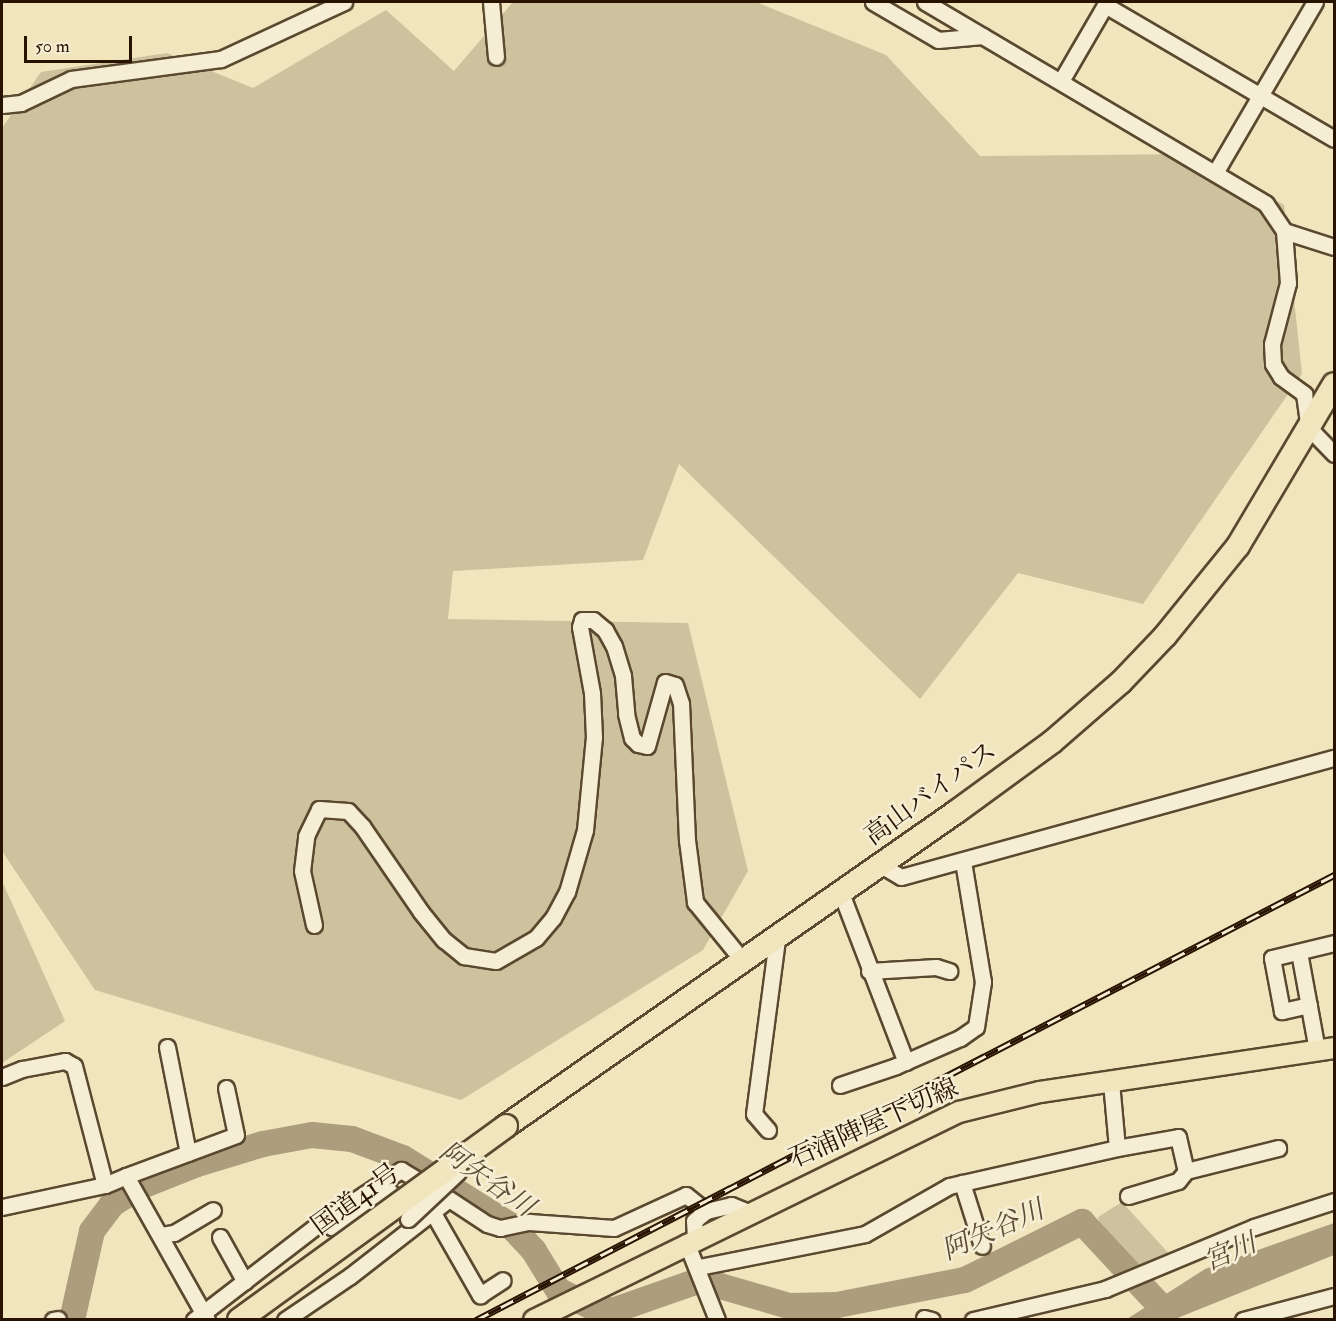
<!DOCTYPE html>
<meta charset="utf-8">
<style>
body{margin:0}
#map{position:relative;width:1336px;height:1321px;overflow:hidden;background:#f0e5bd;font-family:"IM FELL Double Pica","Noto Serif JP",serif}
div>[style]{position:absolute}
.green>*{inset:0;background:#cec19d}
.water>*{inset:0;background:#ac9e7d}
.river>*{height:26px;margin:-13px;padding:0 13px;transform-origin:13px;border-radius:13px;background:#ac9e7d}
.roads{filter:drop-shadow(2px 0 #5a482f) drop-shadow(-2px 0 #5a482f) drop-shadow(0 2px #5a482f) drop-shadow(0 -2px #5a482f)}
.minor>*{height:15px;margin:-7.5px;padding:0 7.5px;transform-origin:7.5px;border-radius:7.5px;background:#f5eed4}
.major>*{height:20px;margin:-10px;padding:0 10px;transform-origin:10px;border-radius:10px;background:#f0e5bd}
.highway>*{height:22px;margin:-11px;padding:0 11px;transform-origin:11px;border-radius:11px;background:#f0e5bd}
.rail>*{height:7px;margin-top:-3.5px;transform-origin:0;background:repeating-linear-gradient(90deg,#f5eed4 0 14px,#281300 0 28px);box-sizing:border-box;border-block:2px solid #281300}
.bridges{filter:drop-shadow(2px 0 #5a482f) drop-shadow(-2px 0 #5a482f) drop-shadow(0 2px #5a482f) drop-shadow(0 -2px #5a482f)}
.minor-bridge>*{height:15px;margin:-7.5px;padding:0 7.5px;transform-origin:7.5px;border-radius:7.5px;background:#f5eed4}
.highway-bridge>*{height:22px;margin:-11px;padding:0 11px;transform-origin:11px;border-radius:11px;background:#f0e5bd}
span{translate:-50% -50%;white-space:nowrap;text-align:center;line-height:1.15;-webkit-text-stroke:5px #f5eed4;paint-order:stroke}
.street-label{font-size:26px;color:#281300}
.water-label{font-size:27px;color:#5d4b32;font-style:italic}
.frame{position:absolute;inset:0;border:3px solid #281300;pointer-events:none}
.scale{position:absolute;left:24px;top:36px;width:108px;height:27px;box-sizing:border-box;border:3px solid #281300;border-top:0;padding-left:8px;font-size:18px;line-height:21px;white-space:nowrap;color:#281300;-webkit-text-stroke:4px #f5eed4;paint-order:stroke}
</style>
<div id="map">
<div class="green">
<div style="clip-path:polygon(513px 2px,756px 2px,886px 55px,980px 156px,1196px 154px,1284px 205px,1302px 374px,1143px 604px,1018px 573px,920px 699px,679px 464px,643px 560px,453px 571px,448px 619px,688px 623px,748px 871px,703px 950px,461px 1100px,95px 990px,2px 851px,2px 128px,41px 72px,167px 53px,253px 88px,386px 10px,454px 71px)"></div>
<div style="clip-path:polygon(2px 881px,65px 1021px,2px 1063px)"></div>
<div style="clip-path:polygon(1122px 1202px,1172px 1257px,1142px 1270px,1104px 1240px,1098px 1217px)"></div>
</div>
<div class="water">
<div style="clip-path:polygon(1334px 1223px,1334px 1255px,1175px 1319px,1127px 1319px,1205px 1269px)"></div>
</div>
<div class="river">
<div style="left:72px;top:1320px;width:91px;rotate:-77.3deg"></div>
<div style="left:92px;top:1231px;width:34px;rotate:-53deg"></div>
<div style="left:112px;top:1204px;width:35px;rotate:-31deg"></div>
<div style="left:142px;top:1186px;width:59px;rotate:-21.8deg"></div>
<div style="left:197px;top:1164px;width:69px;rotate:-16.9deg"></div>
<div style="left:263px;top:1144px;width:50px;rotate:-10.4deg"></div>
<div style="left:312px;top:1135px;width:40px;rotate:5.7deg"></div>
<div style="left:352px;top:1139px;width:54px;rotate:20.4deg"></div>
<div style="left:403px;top:1158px;width:126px;rotate:32.1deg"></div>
<div style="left:510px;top:1225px;width:35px;rotate:47deg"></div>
<div style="left:534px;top:1251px;width:46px;rotate:58.4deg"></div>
<div style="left:558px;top:1290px;width:47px;rotate:26.6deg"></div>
<div style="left:600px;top:1311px;width:15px;rotate:-4deg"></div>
<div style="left:615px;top:1310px;width:85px;rotate:-19.3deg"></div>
<div style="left:695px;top:1282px;width:18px;rotate:6deg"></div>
<div style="left:713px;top:1284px;width:79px;rotate:16.1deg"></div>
<div style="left:789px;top:1306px;width:48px;rotate:-1.2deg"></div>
<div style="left:837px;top:1305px;width:130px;rotate:-11.1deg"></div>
<div style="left:965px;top:1280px;width:131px;rotate:-26.4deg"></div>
<div style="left:1082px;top:1222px;width:123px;rotate:47deg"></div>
</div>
<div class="roads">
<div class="minor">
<div style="left:491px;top:2px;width:55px;rotate:84.8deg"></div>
<div style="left:873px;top:2px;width:75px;rotate:30.3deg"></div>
<div style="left:938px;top:40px;width:45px;rotate:-5.1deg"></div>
<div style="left:925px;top:2px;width:396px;rotate:30.6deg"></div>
<div style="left:1266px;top:204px;width:32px;rotate:56deg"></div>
<div style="left:1284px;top:231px;width:52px;rotate:85.6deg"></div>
<div style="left:1288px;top:283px;width:63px;rotate:104.7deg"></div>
<div style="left:1272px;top:344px;width:20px;rotate:87deg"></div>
<div style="left:1273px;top:364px;width:15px;rotate:58deg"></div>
<div style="left:1281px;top:377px;width:29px;rotate:36deg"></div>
<div style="left:1304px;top:394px;width:34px;rotate:82deg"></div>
<div style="left:1309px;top:428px;width:36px;rotate:46deg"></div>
<div style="left:1105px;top:5px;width:265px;rotate:30.3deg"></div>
<div style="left:1061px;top:81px;width:91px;rotate:-59.8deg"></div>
<div style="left:2px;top:105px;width:19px;rotate:-6deg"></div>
<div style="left:21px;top:103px;width:55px;rotate:-25.6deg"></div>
<div style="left:71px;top:79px;width:151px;rotate:-7.6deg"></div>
<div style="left:221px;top:59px;width:136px;rotate:-24.9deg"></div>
<div style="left:1215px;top:173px;width:198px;rotate:-59.7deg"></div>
<div style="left:1284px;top:231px;width:52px;rotate:17.7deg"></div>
<div style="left:881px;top:865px;width:23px;rotate:31deg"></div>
<div style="left:901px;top:877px;width:449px;rotate:-15.4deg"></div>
<div style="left:841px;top:893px;width:181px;rotate:69deg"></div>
<div style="left:314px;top:925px;width:55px;rotate:-102.5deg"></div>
<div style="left:302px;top:871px;width:35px;rotate:-83deg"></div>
<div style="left:306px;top:836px;width:30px;rotate:-64deg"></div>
<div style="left:319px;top:809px;width:29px;rotate:4deg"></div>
<div style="left:348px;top:811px;width:21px;rotate:47deg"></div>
<div style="left:362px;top:826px;width:104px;rotate:55.5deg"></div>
<div style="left:421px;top:912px;width:36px;rotate:51deg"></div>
<div style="left:444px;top:940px;width:26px;rotate:39deg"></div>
<div style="left:464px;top:956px;width:32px;rotate:9deg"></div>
<div style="left:496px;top:961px;width:46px;rotate:-29.9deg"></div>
<div style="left:536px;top:938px;width:26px;rotate:-50deg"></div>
<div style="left:553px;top:918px;width:30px;rotate:-62deg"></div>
<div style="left:567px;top:892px;width:65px;rotate:-73.8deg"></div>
<div style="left:585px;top:830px;width:93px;rotate:-84.5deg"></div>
<div style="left:594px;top:737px;width:44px;rotate:-92.6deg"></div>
<div style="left:592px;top:693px;width:67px;rotate:-100.3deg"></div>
<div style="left:580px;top:627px;width:7px;rotate:-74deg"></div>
<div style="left:582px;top:620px;width:11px"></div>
<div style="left:593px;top:620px;width:16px;rotate:40deg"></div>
<div style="left:605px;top:630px;width:18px;rotate:61deg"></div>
<div style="left:614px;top:646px;width:31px;rotate:73deg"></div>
<div style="left:623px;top:676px;width:38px;rotate:85deg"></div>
<div style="left:626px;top:714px;width:25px;rotate:76deg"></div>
<div style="left:632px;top:738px;width:8px;rotate:45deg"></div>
<div style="left:638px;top:744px;width:9px;rotate:13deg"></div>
<div style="left:647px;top:746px;width:66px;rotate:-74.3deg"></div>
<div style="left:665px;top:682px;width:10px;rotate:17deg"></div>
<div style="left:675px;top:685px;width:19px;rotate:72deg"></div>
<div style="left:681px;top:703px;width:137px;rotate:87.5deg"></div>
<div style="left:687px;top:840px;width:63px;rotate:82.6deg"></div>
<div style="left:695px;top:902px;width:76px;rotate:50.9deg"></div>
<div style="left:1299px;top:952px;width:100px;rotate:79.6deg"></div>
<div style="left:869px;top:971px;width:67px;rotate:-3.4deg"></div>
<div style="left:936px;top:967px;width:14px;rotate:17deg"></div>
<div style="left:1309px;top:1005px;width:28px;rotate:167deg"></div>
<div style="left:1282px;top:1011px;width:54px;rotate:-100.7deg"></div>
<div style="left:1272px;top:958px;width:64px;rotate:-13.6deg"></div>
<div style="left:167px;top:1047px;width:108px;rotate:78.8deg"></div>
<div style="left:2px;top:1077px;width:22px;rotate:-22deg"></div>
<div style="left:22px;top:1069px;width:44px;rotate:-10.5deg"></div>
<div style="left:65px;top:1061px;width:10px;rotate:29deg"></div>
<div style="left:74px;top:1066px;width:123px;rotate:75.4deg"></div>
<div style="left:1111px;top:1082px;width:66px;rotate:84.8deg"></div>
<div style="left:840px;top:1085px;width:59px;rotate:-18.7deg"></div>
<div style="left:896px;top:1066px;width:70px;rotate:-23.6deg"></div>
<div style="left:960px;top:1038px;width:19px;rotate:-35deg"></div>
<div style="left:976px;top:1027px;width:46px;rotate:-81.2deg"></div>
<div style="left:983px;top:982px;width:123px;rotate:-99.4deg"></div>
<div style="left:768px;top:1130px;width:21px;rotate:-131deg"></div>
<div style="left:754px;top:1114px;width:177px;rotate:-82.5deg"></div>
<div style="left:126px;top:1176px;width:117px;rotate:-20.4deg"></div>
<div style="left:236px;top:1135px;width:48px;rotate:-102deg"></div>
<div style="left:962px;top:1183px;width:66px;rotate:72.4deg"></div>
<div style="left:1128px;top:1196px;width:52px;rotate:-16.7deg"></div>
<div style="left:1178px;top:1181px;width:13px;rotate:-51deg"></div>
<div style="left:2px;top:1207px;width:105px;rotate:-12.1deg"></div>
<div style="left:105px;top:1185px;width:23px;rotate:-23deg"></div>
<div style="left:126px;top:1176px;width:165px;rotate:60.6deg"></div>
<div style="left:433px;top:1213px;width:95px;rotate:60.2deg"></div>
<div style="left:480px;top:1295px;width:27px;rotate:-33deg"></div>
<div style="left:331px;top:1227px;width:69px;rotate:-30.3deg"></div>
<div style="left:161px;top:1235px;width:13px;rotate:-9deg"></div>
<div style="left:174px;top:1233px;width:45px;rotate:-30.5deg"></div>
<div style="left:220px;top:1237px;width:51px;rotate:60.9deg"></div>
<div style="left:695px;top:1238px;width:17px;rotate:-93deg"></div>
<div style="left:694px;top:1221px;width:16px;rotate:-40deg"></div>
<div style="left:706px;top:1211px;width:26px;rotate:-13deg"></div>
<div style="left:731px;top:1205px;width:18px;rotate:22deg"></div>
<div style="left:686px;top:1242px;width:84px;rotate:68.3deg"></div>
<div style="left:699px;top:1267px;width:169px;rotate:-11.2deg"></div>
<div style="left:865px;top:1234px;width:97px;rotate:-29.7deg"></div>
<div style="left:949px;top:1186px;width:172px;rotate:-12.7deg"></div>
<div style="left:1117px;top:1148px;width:62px;rotate:-10.2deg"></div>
<div style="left:1178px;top:1137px;width:35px;rotate:77deg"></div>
<div style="left:1186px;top:1171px;width:95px;rotate:-14deg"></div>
<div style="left:924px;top:1318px;width:8px;rotate:14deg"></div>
<div style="left:53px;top:1320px;width:5px;rotate:-11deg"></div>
<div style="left:194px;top:1320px;width:154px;rotate:-37.6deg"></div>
<div style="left:316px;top:1226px;width:102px;rotate:-33.4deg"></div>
<div style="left:401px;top:1170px;width:35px;rotate:31deg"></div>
<div style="left:285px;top:1320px;width:78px;rotate:-34.1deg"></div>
<div style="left:350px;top:1276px;width:125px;rotate:-37.9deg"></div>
<div style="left:449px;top:1199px;width:45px;rotate:33.3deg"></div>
<div style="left:487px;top:1224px;width:14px;rotate:17deg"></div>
<div style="left:500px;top:1228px;width:30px;rotate:-12deg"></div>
<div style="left:529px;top:1222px;width:85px;rotate:4deg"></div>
<div style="left:614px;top:1228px;width:79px;rotate:-24.6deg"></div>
<div style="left:686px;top:1195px;width:26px;rotate:39deg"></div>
<div style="left:973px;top:1320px;width:136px;rotate:-13.2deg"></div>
<div style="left:1105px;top:1289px;width:161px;rotate:-22.6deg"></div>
<div style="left:1254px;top:1227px;width:84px;rotate:-18deg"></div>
<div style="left:1243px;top:1320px;width:94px;rotate:-14.8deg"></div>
</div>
<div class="major">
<div style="left:534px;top:1320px;width:473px;rotate:-26.1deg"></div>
<div style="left:959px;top:1112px;width:83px;rotate:-13.9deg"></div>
<div style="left:1040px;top:1092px;width:297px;rotate:-8.5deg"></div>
</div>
<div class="highway">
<div style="left:506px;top:1126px;width:549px;rotate:-34.91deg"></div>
<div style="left:956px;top:812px;width:119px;rotate:-36.1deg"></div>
<div style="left:1052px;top:742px;width:91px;rotate:-41deg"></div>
<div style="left:1121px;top:682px;width:64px;rotate:-46.3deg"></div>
<div style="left:1165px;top:636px;width:116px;rotate:-51deg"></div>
<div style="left:1238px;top:546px;width:188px;rotate:-59.3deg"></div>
</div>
</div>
<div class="rail">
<div style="left:476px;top:1320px;width:967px;rotate:-27.41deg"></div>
</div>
<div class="bridges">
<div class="minor-bridge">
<div style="left:408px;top:1219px;width:69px;rotate:-43.2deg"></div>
</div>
<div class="highway-bridge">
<div style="left:239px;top:1320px;width:330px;rotate:-36deg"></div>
</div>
</div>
<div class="street-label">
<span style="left:931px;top:794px;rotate:-36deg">高山バイパス</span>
<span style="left:874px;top:1124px;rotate:-24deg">石浦陣屋下切線</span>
<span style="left:356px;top:1200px;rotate:-36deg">国道41号</span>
</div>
<div class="water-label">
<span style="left:487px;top:1179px;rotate:35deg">阿矢谷川</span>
<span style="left:993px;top:1230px;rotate:-24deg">阿矢谷川</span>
<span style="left:1230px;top:1252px;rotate:-23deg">宮川</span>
</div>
<div class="frame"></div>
<div class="scale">50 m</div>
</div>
